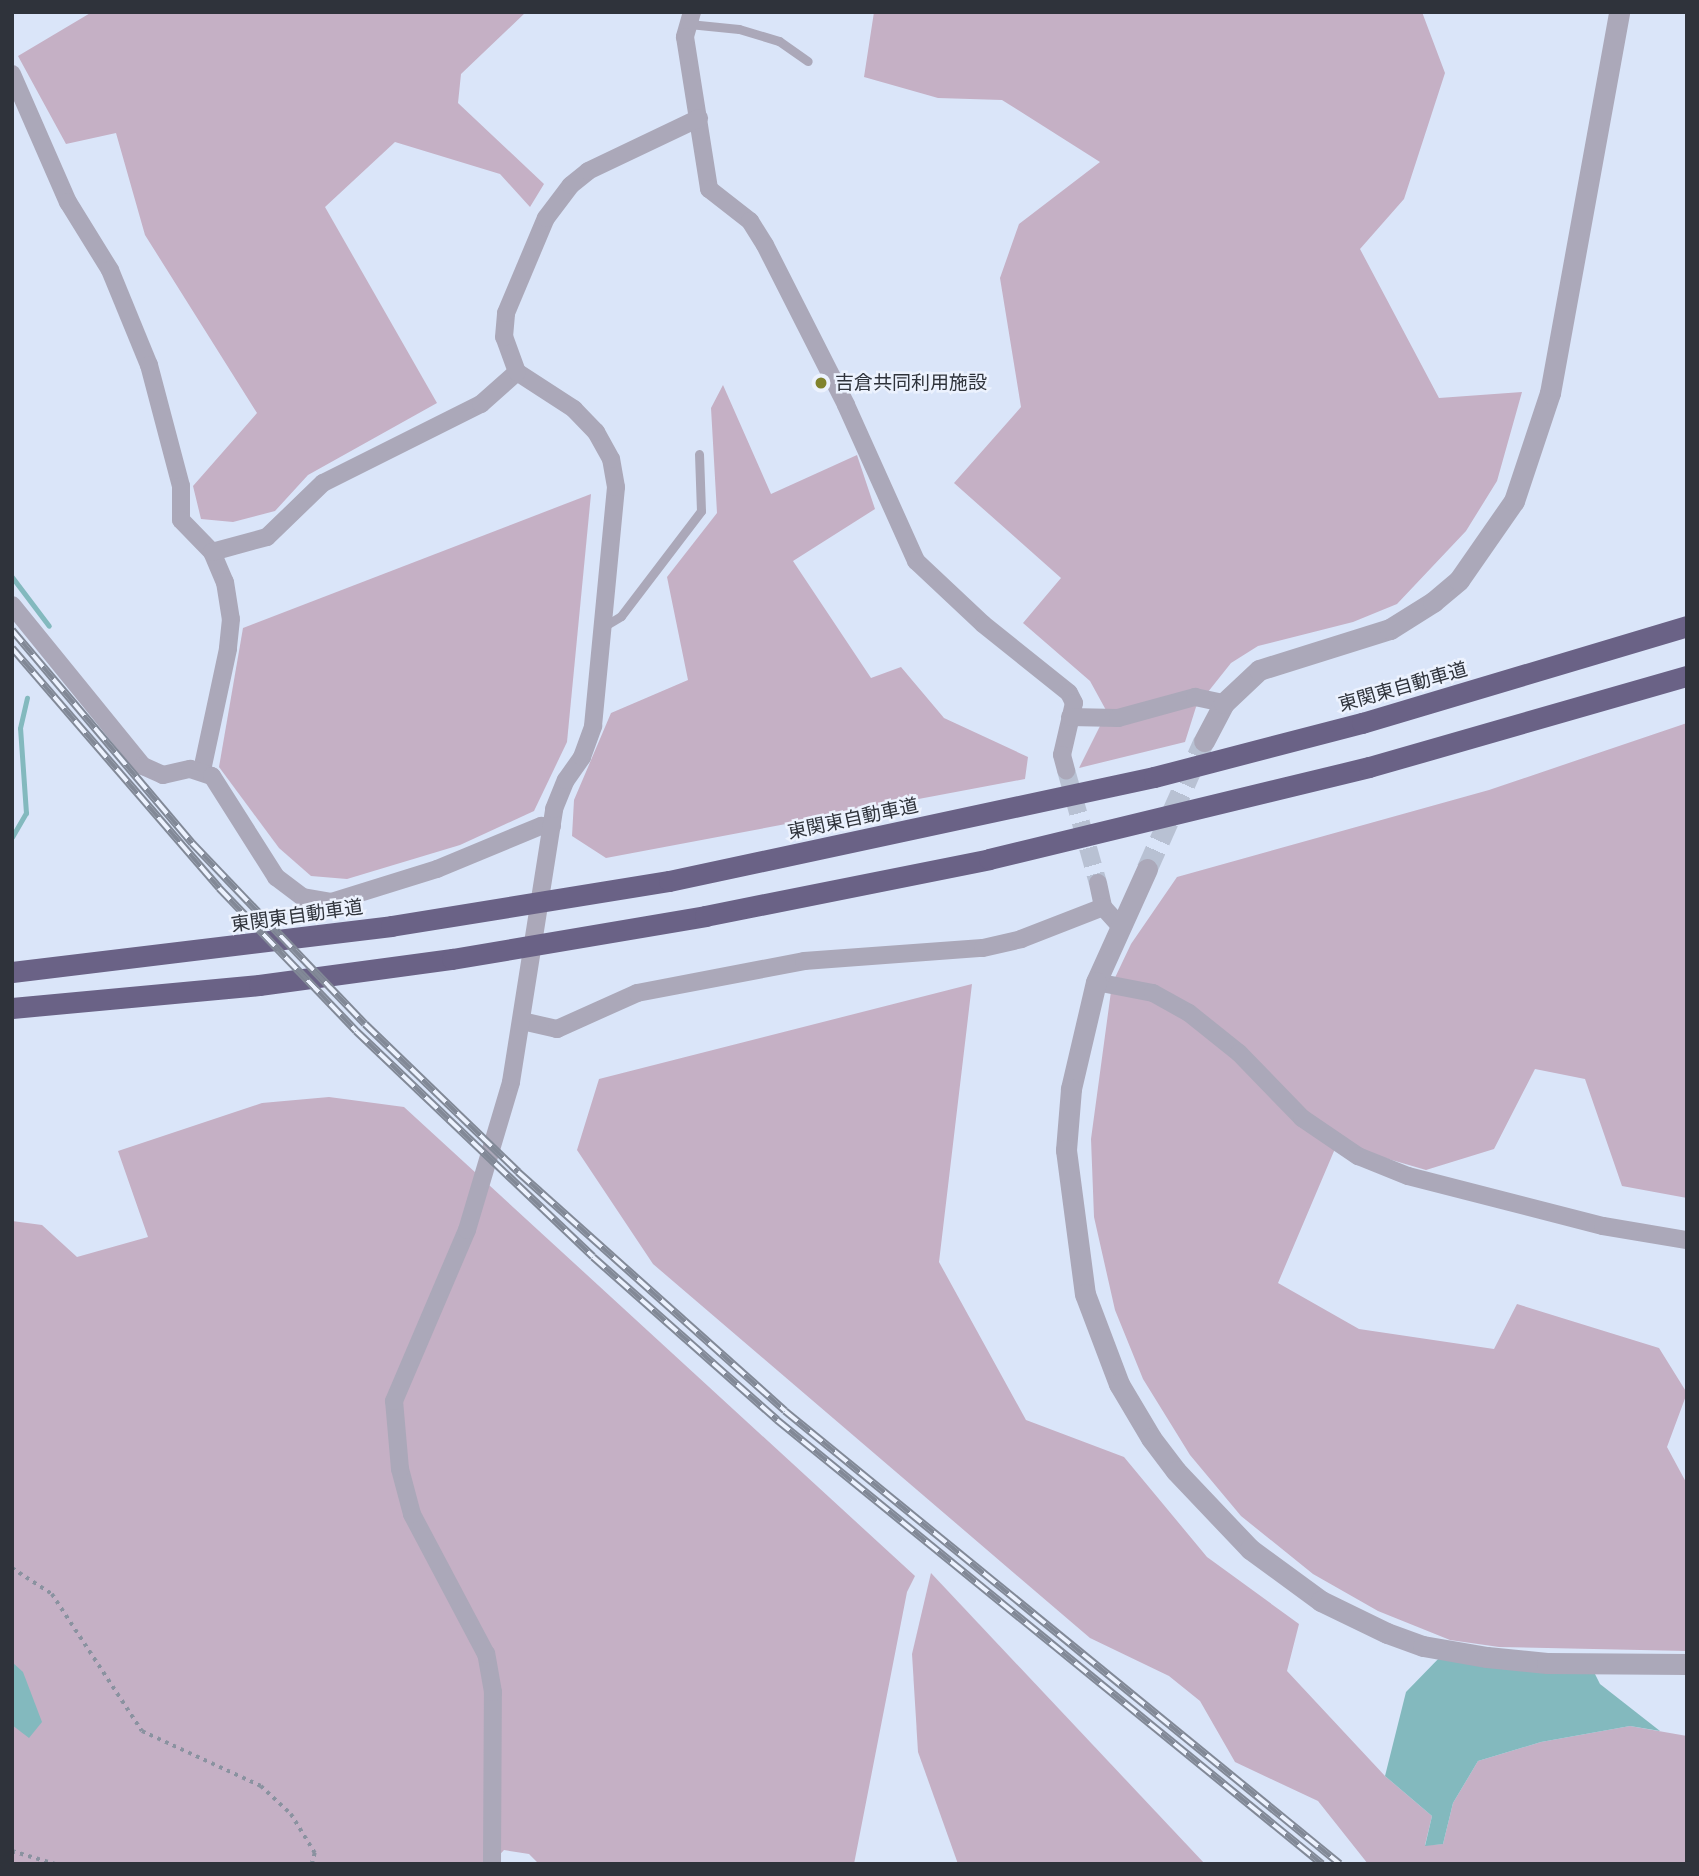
<!DOCTYPE html>
<meta charset="utf-8">
<style>
body{margin:0}
#map{position:relative;width:1699px;height:1876px;overflow:hidden;background:#dae5f9;font-family:Quicksand,"Noto Sans JP",sans-serif}
div>[style]{position:absolute}
.green>*{inset:0;background:#c5b0c5}
.water>*{inset:0;background:#83b9be}
.stream>*{height:5px;margin:-2.5px;padding:0 2.5px;transform-origin:2.5px;border-radius:2.5px;background:#83b9be}
.minor-tunnel>*{height:18px;margin-top:-9px;transform-origin:0;background:repeating-linear-gradient(90deg,#b8c1d3 0 18px,transparent 0 27px)}
.tertiary-tunnel>*{height:21px;margin-top:-10.5px;transform-origin:0;background:repeating-linear-gradient(90deg,#b8c1d3 0 21px,transparent 0 31px)}
.path>*{height:3.5px;margin-top:-1.75px;transform-origin:0;background:repeating-linear-gradient(90deg,#8a92a0 0 3.5px,transparent 0 8.5px)}
.service>*{height:9px;margin:-4.5px;padding:0 4.5px;transform-origin:4.5px;border-radius:4.5px;background:#aba8b9}
.minor>*{height:18px;margin:-9px;padding:0 9px;transform-origin:9px;border-radius:9px;background:#aba8b9}
.tertiary>*{height:21px;margin:-10.5px;padding:0 10.5px;transform-origin:10.5px;border-radius:10.5px;background:#aba8b9}
.motorway>*{height:21px;margin:-10.5px;padding:0 10.5px;transform-origin:10.5px;border-radius:10.5px;background:#6a6286}
.rail>*{height:8px;margin-top:-4px;transform-origin:0;background:repeating-linear-gradient(90deg,#ecf2fe 0 16px,#828997 0 32px);box-sizing:border-box;border-block:2px solid #828997}
.dots>*{width:19px;height:19px;translate:-50% -50%;box-sizing:border-box;border:4px solid #ecf2fe;border-radius:50%}
span{translate:-50% -50%;white-space:nowrap;text-align:center;line-height:1.15;-webkit-text-stroke:5px #ecf2fe;paint-order:stroke}
.poi-label{font-size:19px;color:#2f333b}
.left{translate:0 -50%;text-align:left}
.street-label{font-size:19px;color:#2f333b}
.frame{position:absolute;inset:0;border:14px solid #2f333b;pointer-events:none}
</style>
<div id="map">
<div class="green">
<div style="clip-path:polygon(92px 12px,526px 12px,461px 74px,458px 103px,544px 184px,530px 207px,500px 174px,395px 142px,325px 207px,437px 403px,308px 475px,275px 511px,233px 522px,201px 519px,193px 486px,257px 413px,145px 235px,116px 133px,66px 144px,18px 56px)"></div>
<div style="clip-path:polygon(874px 12px,1422px 12px,1445px 73px,1404px 199px,1360px 249px,1439px 398px,1522px 392px,1497px 481px,1466px 531px,1397px 604px,1353px 622px,1258px 646px,1231px 663px,1196px 707px,1185px 742px,1079px 768px,1107px 712px,1090px 681px,1023px 623px,1061px 578px,954px 483px,1021px 407px,1000px 278px,1019px 224px,1100px 162px,1002px 100px,938px 98px,864px 77px)"></div>
<div style="clip-path:polygon(723px 385px,771px 494px,857px 455px,875px 509px,793px 561px,871px 678px,901px 667px,944px 718px,1028px 757px,1025px 779px,606px 858px,572px 836px,574px 800px,611px 713px,688px 680px,667px 577px,717px 513px,711px 408px)"></div>
<div style="clip-path:polygon(591px 494px,567px 742px,534px 811px,460px 845px,347px 879px,311px 876px,279px 848px,219px 767px,243px 628px)"></div>
<div style="clip-path:polygon(1687px 723px,1687px 1198px,1622px 1186px,1585px 1079px,1535px 1069px,1494px 1149px,1426px 1170px,1337px 1144px,1278px 1283px,1359px 1329px,1494px 1349px,1517px 1304px,1659px 1348px,1687px 1393px,1667px 1447px,1687px 1484px,1687px 1651px,1499px 1647px,1450px 1640px,1378px 1611px,1313px 1574px,1241px 1516px,1190px 1455px,1143px 1379px,1115px 1310px,1094px 1217px,1091px 1139px,1112px 984px,1131px 944px,1177px 877px,1489px 790px)"></div>
<div style="clip-path:polygon(972px 984px,939px 1262px,1026px 1420px,1124px 1457px,1207px 1557px,1299px 1624px,1287px 1671px,1385px 1776px,1432px 1816px,1425px 1845px,1443px 1844px,1453px 1803px,1478px 1761px,1541px 1742px,1630px 1726px,1687px 1736px,1687px 1864px,1368px 1864px,1318px 1801px,1235px 1762px,1200px 1701px,1169px 1676px,1090px 1638px,653px 1264px,577px 1150px,599px 1079px)"></div>
<div style="clip-path:polygon(329px 1097px,404px 1107px,915px 1576px,907px 1592px,854px 1864px,539px 1864px,529px 1854px,504px 1850px,491px 1864px,12px 1864px,12px 1221px,42px 1225px,77px 1257px,148px 1237px,118px 1151px,262px 1103px)"></div>
<div style="clip-path:polygon(931px 1573px,1205px 1864px,958px 1864px,918px 1752px,912px 1654px)"></div>
</div>
<div class="water">
<div style="clip-path:polygon(1442px 1655px,1594px 1672px,1600px 1684px,1660px 1731px,1630px 1726px,1541px 1742px,1478px 1761px,1453px 1803px,1443px 1844px,1425px 1846px,1432px 1816px,1385px 1776px,1406px 1692px)"></div>
<div style="clip-path:polygon(12px 1662px,23px 1672px,42px 1722px,29px 1738px,12px 1725px)"></div>
</div>
<div class="stream">
<div style="left:12px;top:577px;width:61px;rotate:52.9deg"></div>
<div style="left:12px;top:837px;width:28px;rotate:-60deg"></div>
<div style="left:26px;top:813px;width:85px;rotate:-94deg"></div>
<div style="left:20px;top:728px;width:31px;rotate:-77deg"></div>
</div>
<div class="minor-tunnel">
<div style="left:1066px;top:770px;width:117px;rotate:74.2deg"></div>
</div>
<div class="tertiary-tunnel">
<div style="left:1147px;top:869px;width:140px;rotate:-66deg"></div>
</div>
<div class="path">
<div style="left:12px;top:1568px;width:48px;rotate:33deg"></div>
<div style="left:52px;top:1594px;width:164px;rotate:56.7deg"></div>
<div style="left:142px;top:1731px;width:131px;rotate:24.8deg"></div>
<div style="left:261px;top:1786px;width:41px;rotate:43deg"></div>
<div style="left:291px;top:1814px;width:46px;rotate:58.4deg"></div>
<div style="left:315px;top:1853px;width:11px;rotate:105deg"></div>
<div style="left:12px;top:1851px;width:45px;rotate:16.8deg"></div>
</div>
<div class="service">
<div style="left:689px;top:24px;width:50px;rotate:5.7deg"></div>
<div style="left:739px;top:29px;width:42px;rotate:16.7deg"></div>
<div style="left:779px;top:41px;width:35px;rotate:35deg"></div>
<div style="left:603px;top:627px;width:21px;rotate:-31deg"></div>
<div style="left:621px;top:616px;width:132px;rotate:-52.7deg"></div>
<div style="left:701px;top:511px;width:57px;rotate:-92deg"></div>
</div>
<div class="minor">
<div style="left:692px;top:12px;width:26px;rotate:106deg"></div>
<div style="left:685px;top:37px;width:154px;rotate:81deg"></div>
<div style="left:709px;top:189px;width:52px;rotate:38deg"></div>
<div style="left:750px;top:221px;width:28px;rotate:58deg"></div>
<div style="left:765px;top:245px;width:179px;rotate:63.1deg"></div>
<div style="left:846px;top:405px;width:171px;rotate:65.8deg"></div>
<div style="left:916px;top:561px;width:92px;rotate:43.2deg"></div>
<div style="left:983px;top:624px;width:110px;rotate:38.7deg"></div>
<div style="left:1069px;top:693px;width:11px;rotate:63deg"></div>
<div style="left:1074px;top:703px;width:53px;rotate:103deg"></div>
<div style="left:1062px;top:755px;width:16px;rotate:75deg"></div>
<div style="left:12px;top:74px;width:140px;rotate:66.4deg"></div>
<div style="left:68px;top:202px;width:80px;rotate:58.3deg"></div>
<div style="left:110px;top:270px;width:103px;rotate:67.7deg"></div>
<div style="left:149px;top:365px;width:125px;rotate:75.2deg"></div>
<div style="left:181px;top:486px;width:34px;rotate:90deg"></div>
<div style="left:181px;top:520px;width:45px;rotate:45.9deg"></div>
<div style="left:212px;top:552px;width:33px;rotate:67deg"></div>
<div style="left:225px;top:582px;width:37px;rotate:81deg"></div>
<div style="left:231px;top:619px;width:30px;rotate:96deg"></div>
<div style="left:228px;top:649px;width:124px;rotate:102.1deg"></div>
<div style="left:212px;top:552px;width:57px;rotate:-15.3deg"></div>
<div style="left:267px;top:537px;width:78px;rotate:-44deg"></div>
<div style="left:323px;top:483px;width:177px;rotate:-26.6deg"></div>
<div style="left:481px;top:404px;width:48px;rotate:-41.6deg"></div>
<div style="left:12px;top:605px;width:208px;rotate:50.9deg"></div>
<div style="left:143px;top:766px;width:22px;rotate:24deg"></div>
<div style="left:163px;top:775px;width:28px;rotate:-13deg"></div>
<div style="left:190px;top:769px;width:23px;rotate:18deg"></div>
<div style="left:212px;top:776px;width:120px;rotate:57.6deg"></div>
<div style="left:276px;top:877px;width:34px;rotate:37deg"></div>
<div style="left:303px;top:897px;width:28px;rotate:10deg"></div>
<div style="left:331px;top:902px;width:111px;rotate:-17.3deg"></div>
<div style="left:437px;top:869px;width:113px;rotate:-22.5deg"></div>
<div style="left:541px;top:826px;width:11px"></div>
<div style="left:1070px;top:717px;width:48px;rotate:1.2deg"></div>
<div style="left:1118px;top:718px;width:80px;rotate:-15.3deg"></div>
<div style="left:1195px;top:697px;width:30px;rotate:12deg"></div>
<div style="left:1098px;top:883px;width:25px;rotate:78deg"></div>
<div style="left:1103px;top:907px;width:25px;rotate:48deg"></div>
<div style="left:1096px;top:982px;width:58px;rotate:10.9deg"></div>
<div style="left:1153px;top:993px;width:41px;rotate:29.1deg"></div>
<div style="left:1189px;top:1013px;width:64px;rotate:38.7deg"></div>
<div style="left:1239px;top:1053px;width:91px;rotate:45.9deg"></div>
<div style="left:1302px;top:1118px;width:68px;rotate:34.2deg"></div>
<div style="left:1358px;top:1156px;width:54px;rotate:21.8deg"></div>
<div style="left:1408px;top:1176px;width:201px;rotate:14.4deg"></div>
<div style="left:1603px;top:1226px;width:85px;rotate:9.5deg"></div>
<div style="left:522px;top:1021px;width:36px;rotate:13deg"></div>
<div style="left:557px;top:1029px;width:88px;rotate:-24.2deg"></div>
<div style="left:637px;top:993px;width:170px;rotate:-10.8deg"></div>
<div style="left:804px;top:961px;width:179px;rotate:-4.2deg"></div>
<div style="left:983px;top:948px;width:39px;rotate:-13deg"></div>
<div style="left:1021px;top:939px;width:88px;rotate:-21.3deg"></div>
<div style="left:492px;top:1864px;width:172px;rotate:-89.7deg"></div>
<div style="left:493px;top:1692px;width:39px;rotate:-100deg"></div>
<div style="left:486px;top:1654px;width:158px;rotate:-117.9deg"></div>
<div style="left:412px;top:1514px;width:47px;rotate:-104.9deg"></div>
<div style="left:400px;top:1469px;width:68px;rotate:-95deg"></div>
<div style="left:394px;top:1401px;width:186px;rotate:-66.9deg"></div>
<div style="left:467px;top:1230px;width:154px;rotate:-73.4deg"></div>
<div style="left:511px;top:1082px;width:276px;rotate:-81deg"></div>
<div style="left:554px;top:809px;width:31px;rotate:-68deg"></div>
<div style="left:566px;top:780px;width:28px;rotate:-55deg"></div>
<div style="left:582px;top:757px;width:33px;rotate:-70deg"></div>
<div style="left:593px;top:726px;width:240px;rotate:-84.5deg"></div>
<div style="left:616px;top:487px;width:28px;rotate:-100deg"></div>
<div style="left:611px;top:459px;width:31px;rotate:-119deg"></div>
<div style="left:596px;top:432px;width:32px;rotate:-134deg"></div>
<div style="left:574px;top:409px;width:68px;rotate:-147deg"></div>
<div style="left:517px;top:372px;width:37px;rotate:-110deg"></div>
<div style="left:504px;top:337px;width:24px;rotate:-85deg"></div>
<div style="left:506px;top:313px;width:103px;rotate:-67.2deg"></div>
<div style="left:546px;top:218px;width:41px;rotate:-52.9deg"></div>
<div style="left:571px;top:185px;width:22px;rotate:-39deg"></div>
<div style="left:588px;top:171px;width:123px;rotate:-25.5deg"></div>
</div>
<div class="tertiary">
<div style="left:1204px;top:741px;width:43px;rotate:-62.2deg"></div>
<div style="left:1224px;top:703px;width:48px;rotate:-43.3deg"></div>
<div style="left:1259px;top:670px;width:137px;rotate:-17.4deg"></div>
<div style="left:1390px;top:629px;width:51px;rotate:-32.1deg"></div>
<div style="left:1433px;top:602px;width:34px;rotate:-40deg"></div>
<div style="left:1459px;top:580px;width:96px;rotate:-55.2deg"></div>
<div style="left:1514px;top:501px;width:114px;rotate:-71.6deg"></div>
<div style="left:1550px;top:393px;width:387px;rotate:-79.7deg"></div>
<div style="left:1147px;top:869px;width:124px;rotate:114.3deg"></div>
<div style="left:1096px;top:982px;width:110px;rotate:103.2deg"></div>
<div style="left:1071px;top:1089px;width:61px;rotate:94.7deg"></div>
<div style="left:1066px;top:1150px;width:145px;rotate:82.5deg"></div>
<div style="left:1085px;top:1294px;width:96px;rotate:69.3deg"></div>
<div style="left:1119px;top:1384px;width:63px;rotate:59.3deg"></div>
<div style="left:1151px;top:1438px;width:41px;rotate:52.9deg"></div>
<div style="left:1176px;top:1471px;width:108px;rotate:46.5deg"></div>
<div style="left:1250px;top:1549px;width:88px;rotate:36.2deg"></div>
<div style="left:1321px;top:1601px;width:73px;rotate:25.9deg"></div>
<div style="left:1387px;top:1633px;width:38px;rotate:20deg"></div>
<div style="left:1423px;top:1646px;width:65px;rotate:9.8deg"></div>
<div style="left:1487px;top:1657px;width:60px;rotate:5.7deg"></div>
<div style="left:1547px;top:1663px;width:140px;rotate:0.4deg"></div>
</div>
<div class="motorway">
<div style="left:12px;top:972px;width:382px;rotate:-6.9deg"></div>
<div style="left:391px;top:926px;width:282px;rotate:-9.2deg"></div>
<div style="left:669px;top:881px;width:496px;rotate:-12.1deg"></div>
<div style="left:1154px;top:777px;width:215px;rotate:-14.6deg"></div>
<div style="left:1362px;top:723px;width:339px;rotate:-16.6deg"></div>
<div style="left:12px;top:1008px;width:248px;rotate:-5.3deg"></div>
<div style="left:259px;top:985px;width:195px;rotate:-7.7deg"></div>
<div style="left:452px;top:959px;width:257px;rotate:-9.6deg"></div>
<div style="left:705px;top:916px;width:290px;rotate:-11.3deg"></div>
<div style="left:989px;top:859px;width:391px;rotate:-13.6deg"></div>
<div style="left:1369px;top:767px;width:331px;rotate:-16deg"></div>
</div>
<div class="rail">
<div style="left:12px;top:630px;width:279px;rotate:49.8deg"></div>
<div style="left:192px;top:843px;width:250px;rotate:46.3deg"></div>
<div style="left:365px;top:1024px;width:213px;rotate:44deg"></div>
<div style="left:518px;top:1172px;width:358px;rotate:41.8deg"></div>
<div style="left:785px;top:1411px;width:716px;rotate:39.22deg"></div>
<div style="left:12px;top:648px;width:317px;rotate:49.2deg"></div>
<div style="left:219px;top:888px;width:198px;rotate:46.2deg"></div>
<div style="left:356px;top:1031px;width:327px;rotate:43.6deg"></div>
<div style="left:593px;top:1257px;width:246px;rotate:41.5deg"></div>
<div style="left:777px;top:1420px;width:703px;rotate:39.17deg"></div>
</div>
<div class="dots">
<div style="left:821px;top:383px;background:#81832d"></div>
</div>
<div class="poi-label">
<span class="left" style="left:835px;top:383px">吉倉共同利用施設</span>
</div>
<div class="street-label">
<span style="left:1403px;top:687px;rotate:-16deg">東関東自動車道</span>
<span style="left:853px;top:819px;rotate:-12deg">東関東自動車道</span>
<span style="left:297px;top:916px;rotate:-8deg">東関東自動車道</span>
</div>
<div class="frame"></div>
</div>
